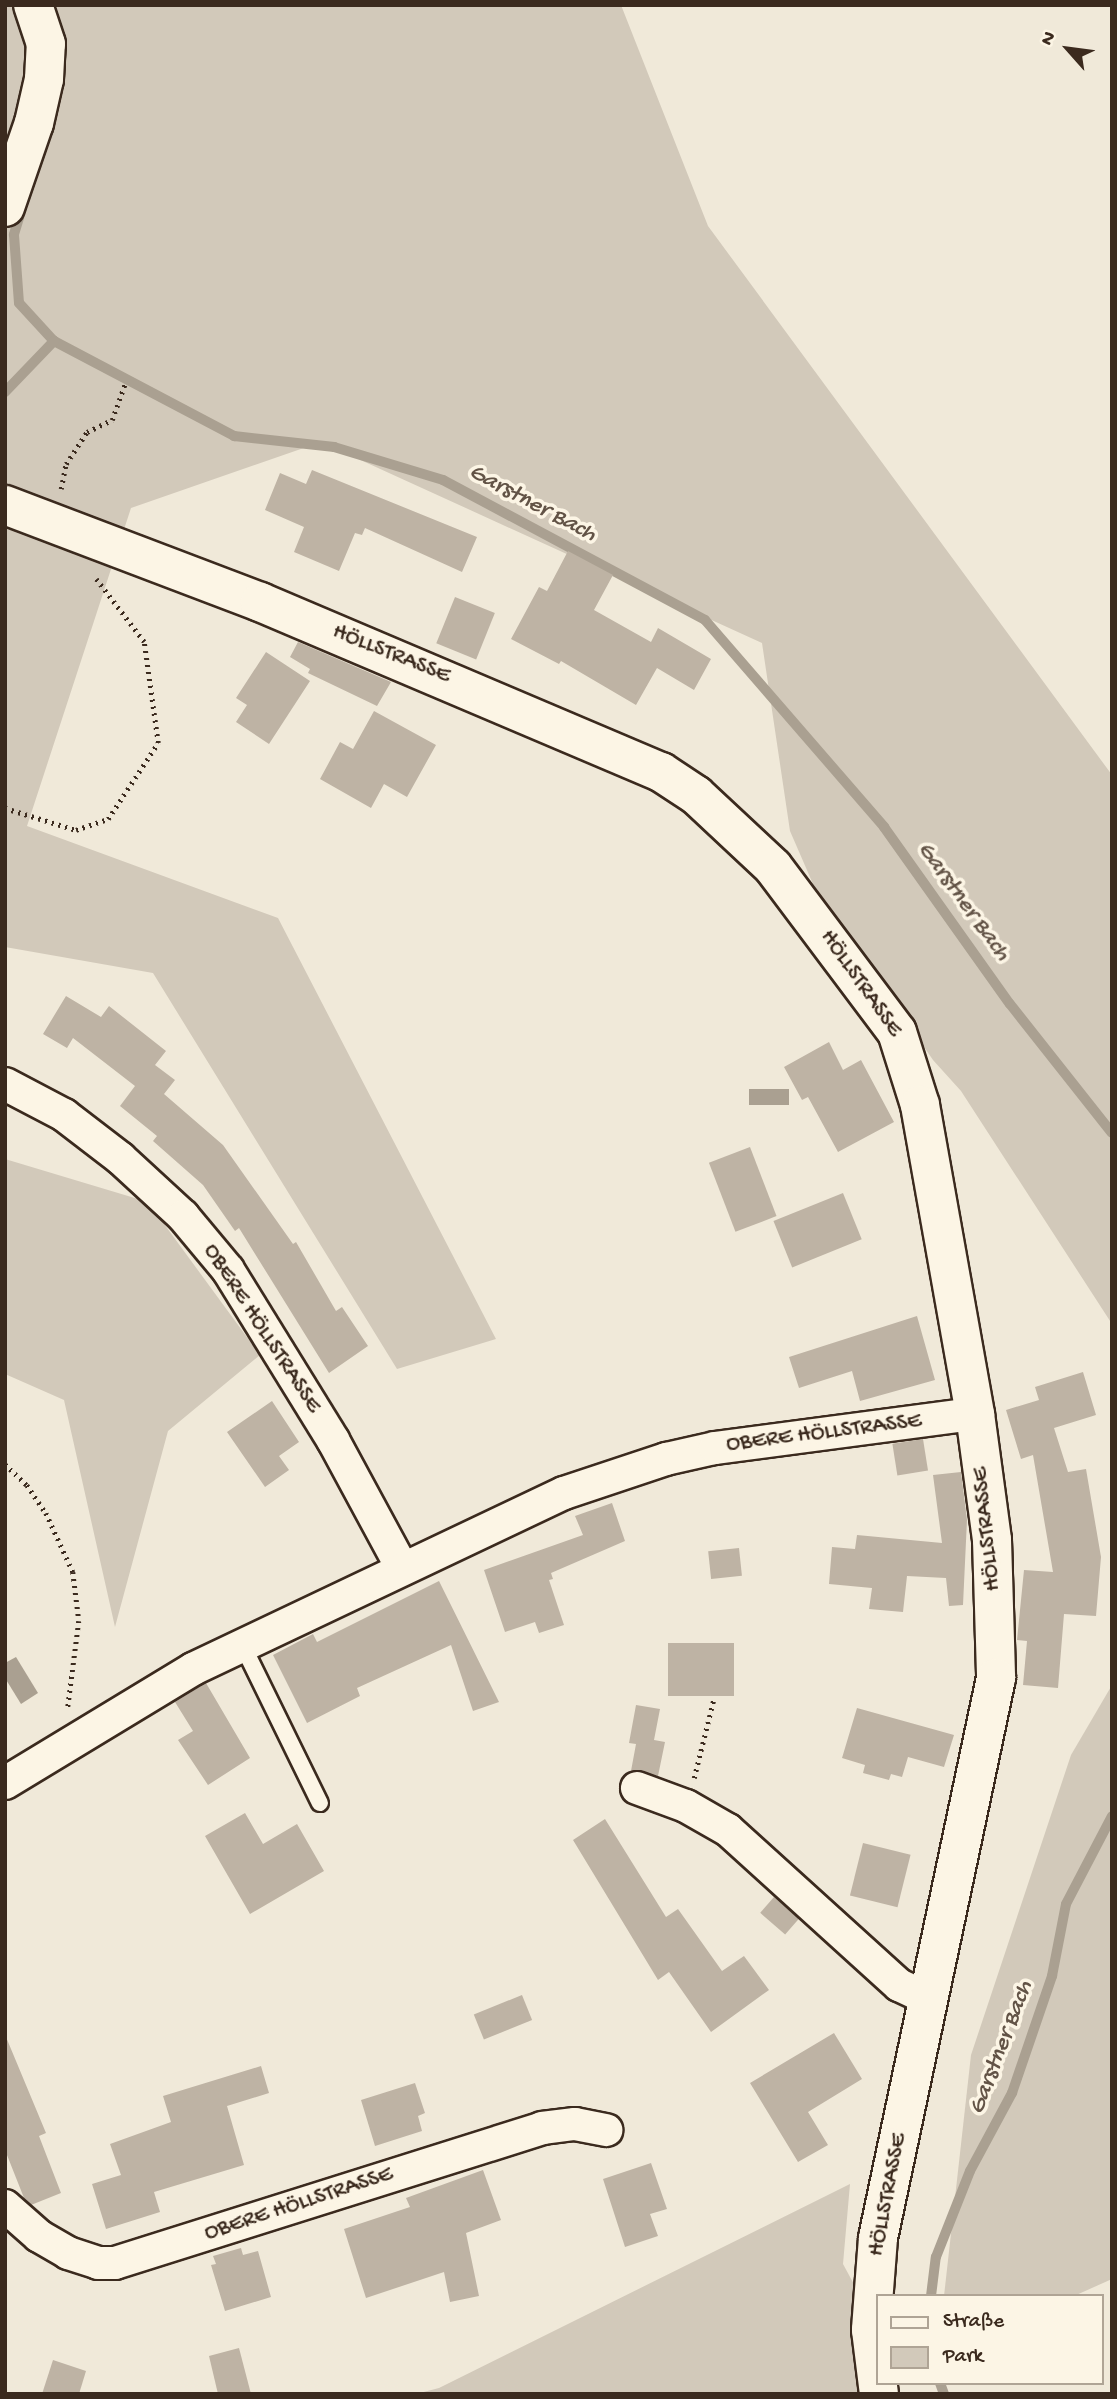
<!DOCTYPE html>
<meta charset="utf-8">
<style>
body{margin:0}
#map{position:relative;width:1117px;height:2399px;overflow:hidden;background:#f0e9d9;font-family:"Gochi Hand",sans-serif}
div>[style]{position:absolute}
.green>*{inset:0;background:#d2c9ba}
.water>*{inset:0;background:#aaa091;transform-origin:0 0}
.stream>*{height:10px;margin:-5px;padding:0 5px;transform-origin:5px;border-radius:5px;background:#aaa091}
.building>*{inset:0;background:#beb3a4;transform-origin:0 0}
.path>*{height:4.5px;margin-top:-2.25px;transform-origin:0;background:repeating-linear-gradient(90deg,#3b2a1e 0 2px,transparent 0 7px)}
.roads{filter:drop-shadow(2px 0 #3b2a1e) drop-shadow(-2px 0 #3b2a1e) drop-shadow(0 2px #3b2a1e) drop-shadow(0 -2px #3b2a1e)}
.service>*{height:16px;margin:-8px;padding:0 8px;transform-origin:8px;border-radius:8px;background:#fcf5e5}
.minor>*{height:32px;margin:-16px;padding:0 16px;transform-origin:16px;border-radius:16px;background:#fcf5e5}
.tertiary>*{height:38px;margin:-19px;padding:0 19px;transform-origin:19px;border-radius:19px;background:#fcf5e5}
span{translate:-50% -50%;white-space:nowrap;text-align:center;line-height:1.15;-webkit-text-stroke:7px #fcf5e5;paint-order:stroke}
.street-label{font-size:23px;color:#3b2a1e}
.water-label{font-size:24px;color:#625346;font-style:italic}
.frame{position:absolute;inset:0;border:7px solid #3b2a1e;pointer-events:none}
.legend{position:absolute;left:876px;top:2294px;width:228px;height:91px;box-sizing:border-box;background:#fcf5e5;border:2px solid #afa495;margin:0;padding:9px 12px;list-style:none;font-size:21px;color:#3b2a1e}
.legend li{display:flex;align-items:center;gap:14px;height:35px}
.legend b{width:35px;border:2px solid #afa495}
.north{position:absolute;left:1033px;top:14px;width:70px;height:70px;-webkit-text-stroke:5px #fcf5e5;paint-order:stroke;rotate:298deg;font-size:19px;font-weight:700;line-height:28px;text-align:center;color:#3b2a1e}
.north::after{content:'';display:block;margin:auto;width:24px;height:32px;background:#3b2a1e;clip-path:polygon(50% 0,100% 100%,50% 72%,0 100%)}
</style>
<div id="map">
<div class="green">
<div style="clip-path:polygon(5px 5px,621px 5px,708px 226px,1112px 775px,1112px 1324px,961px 1091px,933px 1060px,813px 884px,790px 831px,762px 643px,321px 442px,131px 508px,27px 826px,278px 918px,496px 1339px,397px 1369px,153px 973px,5px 947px)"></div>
<div style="clip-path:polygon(5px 1159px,148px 1202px,260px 1355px,168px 1431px,115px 1627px,64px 1400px,5px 1374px)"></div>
<div style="clip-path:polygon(1112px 1685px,1112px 2279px,1074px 2296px,944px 2296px,971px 2055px,1071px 1755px)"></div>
<div style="clip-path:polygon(850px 2184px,843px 2264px,856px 2288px,865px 2394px,416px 2394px,439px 2388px)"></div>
</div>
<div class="water">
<div style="left:789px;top:1089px;width:16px;height:40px;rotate:90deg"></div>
<div style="clip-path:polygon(16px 1657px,38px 1693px,21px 1704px,5px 1678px,5px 1663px)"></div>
</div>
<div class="stream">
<div style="left:22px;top:208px;width:28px;rotate:107deg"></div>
<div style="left:14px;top:235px;width:68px;rotate:85.8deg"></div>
<div style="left:19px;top:303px;width:52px;rotate:47.4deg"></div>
<div style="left:54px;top:341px;width:204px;rotate:27.8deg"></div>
<div style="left:234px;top:436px;width:101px;rotate:6.3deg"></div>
<div style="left:334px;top:447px;width:114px;rotate:16.8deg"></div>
<div style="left:443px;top:480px;width:297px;rotate:28.1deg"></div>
<div style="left:705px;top:620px;width:274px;rotate:49.1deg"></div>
<div style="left:884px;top:827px;width:217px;rotate:54.6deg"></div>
<div style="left:1010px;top:1004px;width:164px;rotate:51.7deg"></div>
<div style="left:5px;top:392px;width:71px;rotate:-46.1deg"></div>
<div style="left:931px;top:2296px;width:39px;rotate:-83deg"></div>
<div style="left:936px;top:2257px;width:92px;rotate:-68.4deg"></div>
<div style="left:970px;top:2171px;width:89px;rotate:-61.7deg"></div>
<div style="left:1012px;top:2093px;width:124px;rotate:-71.1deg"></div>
<div style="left:1052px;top:1976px;width:73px;rotate:-79deg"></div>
<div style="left:1066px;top:1904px;width:99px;rotate:-62.4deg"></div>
<div style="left:940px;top:2383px;width:12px;rotate:70deg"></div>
</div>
<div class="building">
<div style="clip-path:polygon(312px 470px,477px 537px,462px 572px,365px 528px,362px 535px,355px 533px,339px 571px,294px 552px,304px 527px,265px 510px,280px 473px,306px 484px)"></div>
<div style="clip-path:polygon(568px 551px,613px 575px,594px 610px,651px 642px,658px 628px,711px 659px,694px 690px,657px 668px,636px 705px,561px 661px,559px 664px,511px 639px,539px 587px,547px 591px)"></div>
<div style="left:455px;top:597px;width:43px;height:50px;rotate:22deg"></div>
<div style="clip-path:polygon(298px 642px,391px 682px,377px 706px,308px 673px,310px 669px,290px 657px)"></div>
<div style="clip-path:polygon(266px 652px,310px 681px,269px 744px,236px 722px,247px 705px,236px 698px)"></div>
<div style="clip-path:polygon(374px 711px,436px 745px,407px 797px,384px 784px,371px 808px,320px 779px,340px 742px,353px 749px)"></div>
<div style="clip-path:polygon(66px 996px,101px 1017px,109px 1006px,166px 1051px,155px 1065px,175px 1080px,164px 1094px,223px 1145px,293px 1244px,296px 1242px,336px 1311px,342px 1307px,368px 1346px,329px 1373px,239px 1228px,235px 1231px,203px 1185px,153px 1141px,157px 1136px,120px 1106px,135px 1086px,73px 1038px,67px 1048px,43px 1034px)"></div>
<div style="clip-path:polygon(829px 1042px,843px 1070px,861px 1060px,894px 1122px,838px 1152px,808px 1097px,802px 1100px,784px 1067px)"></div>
<div style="left:750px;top:1147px;width:74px;height:44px;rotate:69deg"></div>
<div style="left:843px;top:1193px;width:50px;height:75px;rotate:68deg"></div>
<div style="clip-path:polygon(917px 1316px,935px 1380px,860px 1401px,852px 1371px,799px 1388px,789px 1357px)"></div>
<div style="clip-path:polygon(1083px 1372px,1096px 1415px,1054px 1428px,1068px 1472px,1086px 1469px,1101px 1557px,1096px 1616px,1064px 1614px,1058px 1688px,1023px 1685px,1027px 1641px,1017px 1640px,1024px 1570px,1053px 1572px,1033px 1455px,1021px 1459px,1006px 1410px,1039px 1400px,1035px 1387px)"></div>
<div style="clip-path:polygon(272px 1401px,299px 1442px,279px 1456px,289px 1470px,265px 1487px,227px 1432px)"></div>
<div style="left:923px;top:1439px;width:32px;height:31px;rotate:81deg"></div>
<div style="clip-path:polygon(961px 1472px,967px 1520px,963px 1605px,949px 1606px,946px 1578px,907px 1576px,903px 1612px,869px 1609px,872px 1588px,829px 1584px,832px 1547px,855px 1549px,857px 1535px,942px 1543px,933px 1475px)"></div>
<div style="clip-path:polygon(612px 1503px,625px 1541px,551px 1573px,553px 1579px,549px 1580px,564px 1625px,539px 1633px,535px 1622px,505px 1632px,484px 1570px,583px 1535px,575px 1516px)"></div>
<div style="left:739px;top:1548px;width:28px;height:31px;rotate:84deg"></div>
<div style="clip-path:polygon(439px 1581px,499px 1702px,473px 1711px,451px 1645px,357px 1688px,360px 1696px,307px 1723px,273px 1655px,313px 1634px,317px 1642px)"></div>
<div style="left:668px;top:1643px;width:66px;height:53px"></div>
<div style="clip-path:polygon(206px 1683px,250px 1758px,208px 1785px,178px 1740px,193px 1731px,175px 1702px)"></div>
<div style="clip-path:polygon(636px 1705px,660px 1709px,654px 1740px,665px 1742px,658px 1776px,631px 1771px,636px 1744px,629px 1743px)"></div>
<div style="clip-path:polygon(857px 1708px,954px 1735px,944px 1767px,908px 1757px,902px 1777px,891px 1774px,889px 1780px,863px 1773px,865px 1765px,842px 1758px)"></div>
<div style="clip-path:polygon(245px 1813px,263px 1844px,297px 1824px,324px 1871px,250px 1914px,205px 1836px)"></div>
<div style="clip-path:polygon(605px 1819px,666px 1917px,678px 1909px,722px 1971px,744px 1956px,769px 1990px,711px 2032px,669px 1972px,658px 1980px,573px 1840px)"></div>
<div style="left:863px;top:1843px;width:49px;height:54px;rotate:14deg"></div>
<div style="left:774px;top:1897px;width:33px;height:21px;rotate:41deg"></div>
<div style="left:522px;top:1995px;width:27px;height:52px;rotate:68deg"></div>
<div style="clip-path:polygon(834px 2033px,862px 2079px,808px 2112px,828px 2145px,798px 2162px,750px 2083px)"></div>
<div style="clip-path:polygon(6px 2037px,46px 2133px,39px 2136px,61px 2193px,31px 2205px,24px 2198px,5px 2150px)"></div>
<div style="clip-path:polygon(261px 2066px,269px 2093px,227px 2106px,244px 2165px,154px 2192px,160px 2212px,106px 2229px,92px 2184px,121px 2175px,110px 2144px,171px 2122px,163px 2096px)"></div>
<div style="clip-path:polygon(415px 2083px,425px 2113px,418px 2116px,422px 2131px,375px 2146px,361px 2100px)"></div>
<div style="clip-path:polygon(651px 2163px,667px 2209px,650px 2214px,658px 2236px,625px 2247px,603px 2179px)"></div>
<div style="clip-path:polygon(483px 2170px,501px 2220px,466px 2233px,479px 2296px,450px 2302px,444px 2272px,366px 2298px,344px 2229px,410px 2207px,406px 2198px)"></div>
<div style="clip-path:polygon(241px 2248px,243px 2255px,258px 2251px,271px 2297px,225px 2311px,211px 2265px,216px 2264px,213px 2256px)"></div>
<div style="clip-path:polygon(239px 2348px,251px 2394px,218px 2394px,209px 2356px)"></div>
<div style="clip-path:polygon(53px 2360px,86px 2371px,79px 2394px,42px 2394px)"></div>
</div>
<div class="path">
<div style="left:61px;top:489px;width:25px;rotate:-79deg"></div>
<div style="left:66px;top:464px;width:38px;rotate:-57deg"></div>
<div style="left:87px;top:432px;width:28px;rotate:-26deg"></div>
<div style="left:112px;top:420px;width:41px;rotate:-70.3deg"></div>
<div style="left:5px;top:808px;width:74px;rotate:17.2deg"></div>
<div style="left:76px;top:830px;width:34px;rotate:-19deg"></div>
<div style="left:108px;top:819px;width:91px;rotate:-56.7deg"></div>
<div style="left:158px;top:743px;width:102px;rotate:-97.9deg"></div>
<div style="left:144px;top:642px;width:79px;rotate:-127.3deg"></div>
<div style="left:5px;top:1464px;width:30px;rotate:44deg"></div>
<div style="left:27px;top:1485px;width:34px;rotate:56deg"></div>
<div style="left:46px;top:1513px;width:65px;rotate:65.4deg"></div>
<div style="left:73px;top:1572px;width:49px;rotate:83deg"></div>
<div style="left:79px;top:1621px;width:87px;rotate:97.3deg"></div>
<div style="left:694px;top:1778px;width:82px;rotate:-76deg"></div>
</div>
<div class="roads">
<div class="service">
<div style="left:242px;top:1644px;width:177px;rotate:63.9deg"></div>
</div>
<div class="minor">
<div style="left:5px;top:1084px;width:67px;rotate:27.7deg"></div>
<div style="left:64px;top:1115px;width:71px;rotate:37.5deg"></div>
<div style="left:120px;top:1158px;width:86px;rotate:42.6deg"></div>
<div style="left:183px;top:1216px;width:70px;rotate:50.2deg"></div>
<div style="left:228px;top:1270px;width:200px;rotate:58.3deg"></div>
<div style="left:333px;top:1440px;width:143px;rotate:61.6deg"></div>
<div style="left:5px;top:1783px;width:220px;rotate:-31.2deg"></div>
<div style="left:193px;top:1669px;width:411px;rotate:-25.4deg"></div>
<div style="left:564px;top:1493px;width:108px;rotate:-18.4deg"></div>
<div style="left:666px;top:1459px;width:50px;rotate:-12.7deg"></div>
<div style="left:715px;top:1448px;width:262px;rotate:-7.5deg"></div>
<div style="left:637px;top:1788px;width:52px;rotate:20.2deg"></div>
<div style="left:686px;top:1806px;width:48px;rotate:29.7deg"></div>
<div style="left:728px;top:1830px;width:231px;rotate:42.2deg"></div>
<div style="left:899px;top:1985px;width:33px;rotate:25deg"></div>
<div style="left:5px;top:2206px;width:45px;rotate:41.4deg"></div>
<div style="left:39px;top:2236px;width:34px;rotate:30deg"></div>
<div style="left:68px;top:2253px;width:32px;rotate:18deg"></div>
<div style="left:98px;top:2263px;width:17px"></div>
<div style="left:115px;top:2263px;width:448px;rotate:-17.5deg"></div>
<div style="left:542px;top:2128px;width:33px;rotate:-7deg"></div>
<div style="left:575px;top:2124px;width:32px;rotate:11deg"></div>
</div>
<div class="tertiary">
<div style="left:5px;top:207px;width:89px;rotate:-71deg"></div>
<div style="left:34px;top:123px;width:45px;rotate:-77.2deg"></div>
<div style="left:44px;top:79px;width:35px;rotate:-87deg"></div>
<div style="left:46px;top:44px;width:41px;rotate:-108.4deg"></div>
<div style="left:5px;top:505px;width:273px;rotate:20.8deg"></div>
<div style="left:260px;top:602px;width:436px;rotate:23deg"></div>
<div style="left:661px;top:772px;width:42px;rotate:33.3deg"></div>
<div style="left:696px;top:795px;width:105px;rotate:43.1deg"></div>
<div style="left:773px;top:867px;width:206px;rotate:53.1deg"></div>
<div style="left:897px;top:1032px;width:77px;rotate:72.5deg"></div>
<div style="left:920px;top:1105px;width:314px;rotate:79.9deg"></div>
<div style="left:975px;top:1414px;width:127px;rotate:82.3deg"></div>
<div style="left:992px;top:1540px;width:138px;rotate:88.3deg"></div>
<div style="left:996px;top:1678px;width:572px;rotate:101.9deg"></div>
<div style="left:878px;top:2238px;width:92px;rotate:94.4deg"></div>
<div style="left:871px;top:2330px;width:64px;rotate:82.9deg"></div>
</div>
</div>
<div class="street-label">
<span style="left:391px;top:655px;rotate:22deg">HÖLLSTRASSE</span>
<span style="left:860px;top:984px;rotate:55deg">HÖLLSTRASSE</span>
<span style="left:261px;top:1329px;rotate:57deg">OBERE HÖLLSTRASSE</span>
<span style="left:824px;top:1434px;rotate:-7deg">OBERE HÖLLSTRASSE</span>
<span style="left:988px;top:1529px;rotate:-96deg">HÖLLSTRASSE</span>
<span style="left:889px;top:2195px;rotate:-79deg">HÖLLSTRASSE</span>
<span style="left:299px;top:2205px;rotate:-18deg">OBERE HÖLLSTRASSE</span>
</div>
<div class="water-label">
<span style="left:532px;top:504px;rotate:28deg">Garstner Bach</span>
<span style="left:963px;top:902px;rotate:54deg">Garstner Bach</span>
<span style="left:1002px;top:2048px;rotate:-69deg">Garstner Bach</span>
</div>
<div class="frame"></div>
<ul class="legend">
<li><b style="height:9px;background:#fcf5e5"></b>Straße</li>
<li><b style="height:19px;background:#d2c9ba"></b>Park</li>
</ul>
<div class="north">N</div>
</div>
